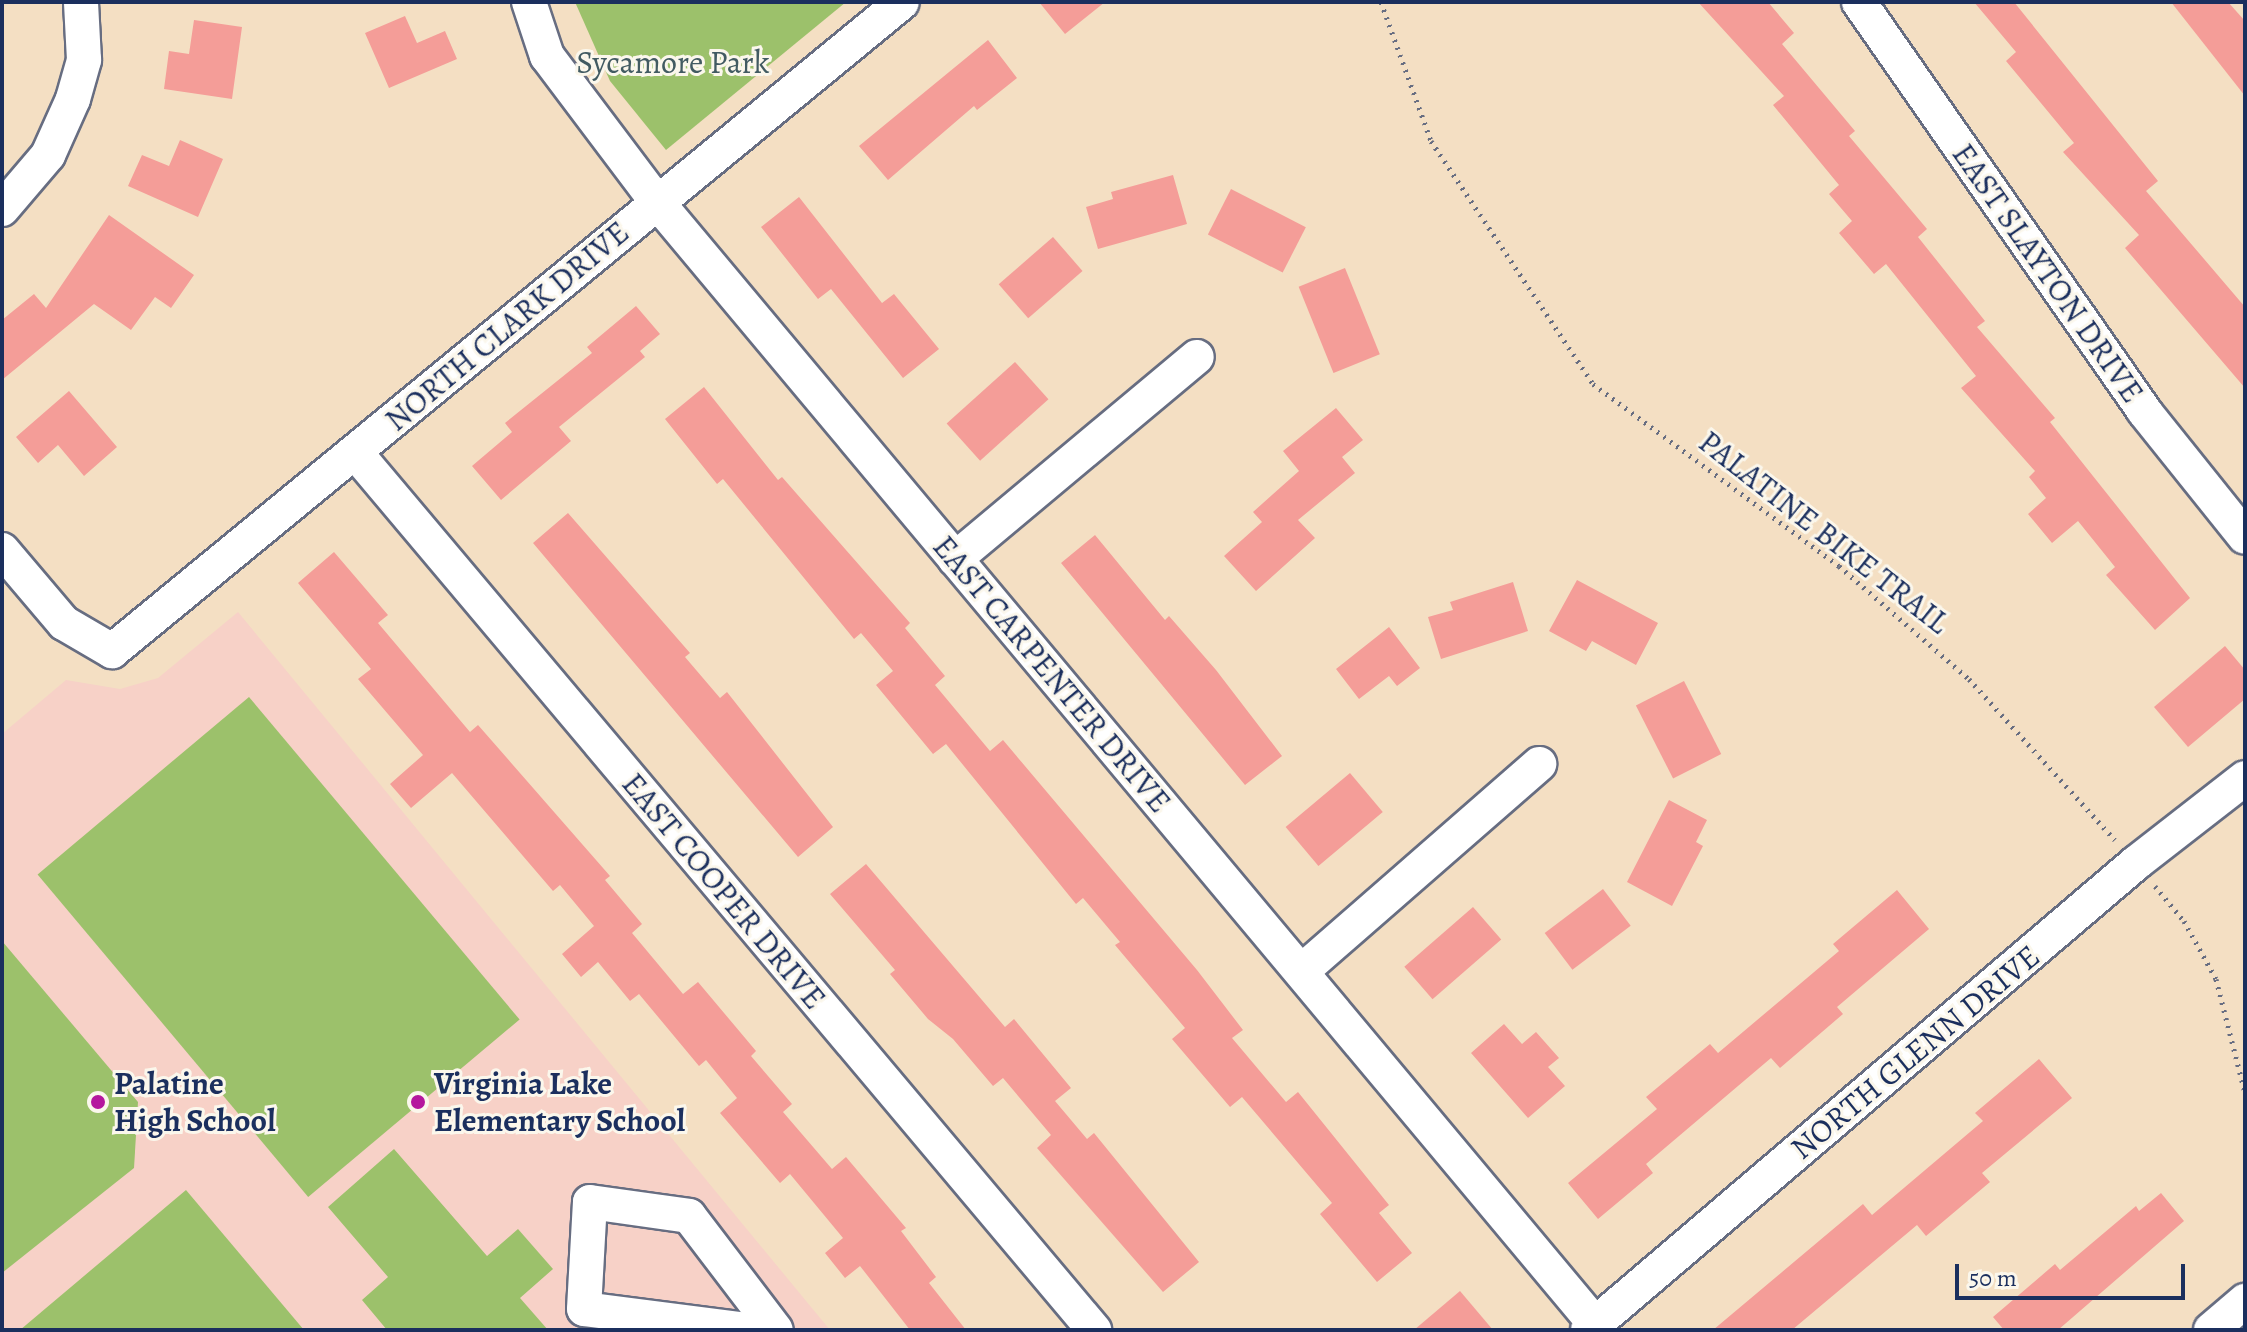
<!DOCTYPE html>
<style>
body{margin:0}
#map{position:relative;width:2247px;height:1332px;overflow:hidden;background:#f4dfc3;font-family:Alegreya,serif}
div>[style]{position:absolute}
.built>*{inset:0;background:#f7d1c7}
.green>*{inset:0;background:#9cc16b;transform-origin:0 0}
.building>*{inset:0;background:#f49d98;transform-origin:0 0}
.path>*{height:5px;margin-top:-2.5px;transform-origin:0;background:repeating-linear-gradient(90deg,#676d81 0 2px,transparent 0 8px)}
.roads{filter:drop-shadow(2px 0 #676d81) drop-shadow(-2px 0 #676d81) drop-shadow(0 2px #676d81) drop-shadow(0 -2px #676d81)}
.minor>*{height:34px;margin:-17px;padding:0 17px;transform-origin:17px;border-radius:17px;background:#fff}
.dots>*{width:22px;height:22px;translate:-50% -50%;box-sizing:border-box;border:4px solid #fbf7ec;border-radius:50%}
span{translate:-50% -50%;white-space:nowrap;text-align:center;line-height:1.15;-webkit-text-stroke:6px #fbf7ec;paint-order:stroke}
.park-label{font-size:32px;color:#425b62}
.street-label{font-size:32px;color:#1b2f5e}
.poi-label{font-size:32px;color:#1b2f5e;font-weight:700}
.left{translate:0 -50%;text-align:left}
.frame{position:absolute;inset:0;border:4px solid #1b2f5e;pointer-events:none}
.scale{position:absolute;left:1955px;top:1264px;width:230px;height:36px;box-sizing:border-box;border:4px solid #1b2f5e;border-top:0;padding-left:10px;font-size:24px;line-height:28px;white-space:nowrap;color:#1b2f5e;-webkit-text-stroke:6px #fbf7ec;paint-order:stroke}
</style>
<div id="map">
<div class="built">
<div style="clip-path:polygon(238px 612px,830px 1330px,2px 1330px,2px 734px,66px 680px,120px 689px,158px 678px)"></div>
</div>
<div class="green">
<div style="clip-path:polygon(575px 2px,846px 2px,666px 150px,610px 81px)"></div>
<div style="left:249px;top:697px;width:421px;height:276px;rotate:50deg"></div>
<div style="clip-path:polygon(2px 941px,138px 1102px,134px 1168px,2px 1273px)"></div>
<div style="clip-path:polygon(394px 1149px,487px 1256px,518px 1229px,553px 1269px,520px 1298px,548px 1330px,387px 1330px,362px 1300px,388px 1277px,328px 1207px)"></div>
<div style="clip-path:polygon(186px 1190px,304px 1330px,20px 1330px)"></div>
</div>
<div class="building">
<div style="clip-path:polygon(1039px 2px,1105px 2px,1065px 34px)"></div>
<div style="clip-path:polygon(1698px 2px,1768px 2px,1794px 33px,1782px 44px,1855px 131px,1849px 136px,1927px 229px,1918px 237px,1985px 321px,1977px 327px,2055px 418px,2050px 422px,2190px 598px,2155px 630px,2106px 575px,2115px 567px,2078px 521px,2052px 543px,2028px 514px,2046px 498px,2029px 477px,2035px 471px,1961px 388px,1976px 376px,1886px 264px,1874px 274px,1839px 233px,1852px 221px,1829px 194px,1839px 185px,1773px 105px,1784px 96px)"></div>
<div style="clip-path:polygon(1974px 2px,2014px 2px,2158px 181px,2146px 191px,2245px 307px,2245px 388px,2125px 248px,2139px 235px,2063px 152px,2074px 143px,2006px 61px,2016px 52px)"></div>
<div style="clip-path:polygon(2171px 2px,2228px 2px,2245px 21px,2245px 96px)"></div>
<div style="clip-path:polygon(405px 16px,417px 43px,445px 31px,457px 59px,389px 88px,365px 33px)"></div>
<div style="clip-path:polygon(194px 20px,242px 27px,232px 99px,164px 89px,169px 51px,189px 54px)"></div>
<div style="clip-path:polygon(988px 40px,1017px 78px,977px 110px,974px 106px,888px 180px,859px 146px)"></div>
<div style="clip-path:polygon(180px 140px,223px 159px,198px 217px,128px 186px,142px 155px,169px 166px)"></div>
<div style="clip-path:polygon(1173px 175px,1187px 224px,1098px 249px,1086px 207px,1113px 199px,1111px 192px)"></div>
<div style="left:1231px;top:189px;width:84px;height:51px;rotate:27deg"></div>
<div style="clip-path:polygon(799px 197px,882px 303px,894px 294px,939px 349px,903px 378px,831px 289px,818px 299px,761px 227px)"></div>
<div style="clip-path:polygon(109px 215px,194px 275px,171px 308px,155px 297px,131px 330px,94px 304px,2px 380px,2px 320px,34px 294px,46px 308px)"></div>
<div style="left:1053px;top:237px;width:45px;height:72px;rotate:49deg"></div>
<div style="left:1345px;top:268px;width:93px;height:50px;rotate:68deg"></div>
<div style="clip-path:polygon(636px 306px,660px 334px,640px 351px,645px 357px,559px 427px,571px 441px,501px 500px,472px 466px,512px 432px,505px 423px,592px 353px,587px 347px)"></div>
<div style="left:1015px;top:362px;width:50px;height:92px;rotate:48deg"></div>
<div style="clip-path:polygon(704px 387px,778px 480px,782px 477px,910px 623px,905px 628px,945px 676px,935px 685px,990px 751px,1003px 740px,1197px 970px,1243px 1030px,1232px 1038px,1286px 1102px,1298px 1092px,1389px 1205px,1379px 1213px,1412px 1253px,1377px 1282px,1320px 1214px,1332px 1203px,1242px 1097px,1230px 1107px,1172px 1039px,1185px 1028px,1115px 945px,1120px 942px,1083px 898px,1076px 904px,946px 744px,933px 754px,876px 685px,893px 671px,861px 633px,854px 639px,723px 479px,717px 484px,665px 419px)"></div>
<div style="clip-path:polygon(69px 391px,117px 447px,84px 476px,58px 445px,38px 463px,16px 437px)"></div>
<div style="clip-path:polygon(1336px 408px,1363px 440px,1342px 457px,1355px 473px,1298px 520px,1315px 538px,1256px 591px,1224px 556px,1262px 522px,1253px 512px,1299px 471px,1283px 451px)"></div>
<div style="clip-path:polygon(568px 513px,690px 653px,685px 657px,720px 698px,727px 692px,833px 827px,798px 857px,533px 543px)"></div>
<div style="clip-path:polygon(1095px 535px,1165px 620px,1169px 616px,1216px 670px,1282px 756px,1245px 785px,1061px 563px)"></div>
<div style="clip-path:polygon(334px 552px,388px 615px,378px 623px,470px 732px,478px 725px,610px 876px,605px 880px,642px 924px,632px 933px,683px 994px,698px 982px,756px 1051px,751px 1056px,792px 1104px,783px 1112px,832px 1169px,846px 1157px,906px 1228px,901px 1231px,936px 1277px,929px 1283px,966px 1330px,910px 1330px,860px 1266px,845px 1278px,825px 1253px,843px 1238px,790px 1174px,780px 1183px,720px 1113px,737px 1098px,706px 1060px,699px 1066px,639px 994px,630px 1001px,598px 962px,581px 977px,562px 954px,594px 926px,560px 885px,553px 891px,452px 773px,411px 808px,390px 784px,423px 755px,358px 679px,371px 669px,298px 583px)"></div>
<div style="clip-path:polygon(1577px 580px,1658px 623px,1636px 665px,1592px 641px,1586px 651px,1549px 631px)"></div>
<div style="clip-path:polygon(1513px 582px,1528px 631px,1441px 659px,1428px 617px,1453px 610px,1450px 602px)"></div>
<div style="clip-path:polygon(1389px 627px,1420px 668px,1397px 686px,1389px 676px,1359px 699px,1336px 669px)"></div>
<div style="clip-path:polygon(2225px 646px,2245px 670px,2245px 699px,2188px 747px,2154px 707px)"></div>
<div style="left:1684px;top:681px;width:82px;height:54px;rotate:63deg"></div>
<div style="left:1350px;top:773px;width:51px;height:84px;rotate:50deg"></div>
<div style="clip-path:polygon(1669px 800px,1707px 820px,1696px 842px,1703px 846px,1672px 906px,1627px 882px)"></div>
<div style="clip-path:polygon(866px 864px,1005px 1027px,1014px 1019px,1071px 1088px,1055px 1101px,1087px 1139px,1094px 1133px,1199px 1262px,1163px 1292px,1037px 1148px,1051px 1135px,1003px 1078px,993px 1086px,953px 1039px,928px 1019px,890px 974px,895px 970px,830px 894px)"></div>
<div style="left:1603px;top:889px;width:46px;height:73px;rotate:53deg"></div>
<div style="clip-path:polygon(1897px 890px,1929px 929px,1837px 1007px,1843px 1014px,1780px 1068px,1771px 1058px,1646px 1164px,1653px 1173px,1598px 1219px,1568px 1183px,1657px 1109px,1646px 1097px,1710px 1044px,1718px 1053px,1839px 951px,1833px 944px)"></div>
<div style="left:1473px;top:907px;width:43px;height:91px;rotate:49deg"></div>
<div style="clip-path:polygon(1504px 1024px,1522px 1044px,1536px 1032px,1559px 1058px,1548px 1067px,1565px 1086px,1528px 1118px,1471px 1053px)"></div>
<div style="clip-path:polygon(2039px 1059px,2072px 1098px,1982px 1173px,1990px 1182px,1926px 1236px,1917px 1225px,1792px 1330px,1713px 1330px,1863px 1204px,1872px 1215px,1983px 1121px,1975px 1113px)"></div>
<div style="clip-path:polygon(2161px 1193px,2184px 1221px,2058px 1330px,2004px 1330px,1993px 1317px,2055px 1264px,2060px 1270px,2136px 1206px,2139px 1211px)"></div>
<div style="clip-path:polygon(1460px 1291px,1493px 1330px,1414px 1330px)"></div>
</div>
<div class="path">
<div style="left:1381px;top:2px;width:148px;rotate:70.2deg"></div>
<div style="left:1431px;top:141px;width:292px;rotate:56.3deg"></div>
<div style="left:1593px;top:384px;width:306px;rotate:36.5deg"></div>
<div style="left:1839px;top:566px;width:172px;rotate:41deg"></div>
<div style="left:1969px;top:679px;width:217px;rotate:47.8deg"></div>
<div style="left:2155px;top:886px;width:45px;rotate:50.4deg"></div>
<div style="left:2184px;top:921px;width:66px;rotate:61.1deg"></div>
<div style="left:2216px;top:979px;width:118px;rotate:75.7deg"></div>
</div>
<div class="roads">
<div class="minor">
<div style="left:529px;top:2px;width:57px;rotate:71.6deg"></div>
<div style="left:547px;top:56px;width:183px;rotate:53deg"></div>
<div style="left:657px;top:202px;width:1470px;rotate:50.1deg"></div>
<div style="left:1859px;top:2px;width:499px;rotate:55.1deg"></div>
<div style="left:2144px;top:411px;width:161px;rotate:51.3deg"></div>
<div style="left:2px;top:209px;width:71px;rotate:-49.6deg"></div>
<div style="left:48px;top:155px;width:61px;rotate:-65.9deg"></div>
<div style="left:73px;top:99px;width:41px;rotate:-74.2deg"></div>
<div style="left:84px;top:60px;width:58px;rotate:-93deg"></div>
<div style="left:355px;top:452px;width:1148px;rotate:49.91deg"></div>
<div style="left:2px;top:550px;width:96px;rotate:49.7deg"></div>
<div style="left:64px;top:623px;width:56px;rotate:30.3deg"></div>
<div style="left:112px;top:651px;width:1022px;rotate:-39.4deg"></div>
<div style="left:955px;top:559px;width:315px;rotate:-39.9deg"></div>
<div style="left:1302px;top:971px;width:315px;rotate:-41.1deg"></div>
<div style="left:748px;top:1330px;width:165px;rotate:-172.7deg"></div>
<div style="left:584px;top:1309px;width:107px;rotate:-86.8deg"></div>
<div style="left:590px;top:1202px;width:100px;rotate:8deg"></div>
<div style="left:689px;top:1216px;width:143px;rotate:52.7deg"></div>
<div style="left:1588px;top:1330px;width:720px;rotate:-40.44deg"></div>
<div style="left:2136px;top:863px;width:138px;rotate:-37.9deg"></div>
<div style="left:2211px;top:1330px;width:45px;rotate:-40.5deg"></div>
</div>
</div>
<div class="dots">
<div style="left:98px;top:1102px;background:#b5179e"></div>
<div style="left:418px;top:1102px;background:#b5179e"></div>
</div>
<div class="park-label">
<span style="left:673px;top:62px">Sycamore Park</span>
</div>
<div class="street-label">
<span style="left:2048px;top:273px;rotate:55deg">EAST SLAYTON DRIVE</span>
<span style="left:507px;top:326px;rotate:-40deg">NORTH CLARK DRIVE</span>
<span style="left:1824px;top:532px;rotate:38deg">PALATINE BIKE TRAIL</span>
<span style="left:1052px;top:674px;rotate:50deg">EAST CARPENTER DRIVE</span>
<span style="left:724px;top:891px;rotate:50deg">EAST COOPER DRIVE</span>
<span style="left:1915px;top:1052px;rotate:-40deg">NORTH GLENN DRIVE</span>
</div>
<div class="poi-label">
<span class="left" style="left:114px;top:1102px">Palatine<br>High School</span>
<span class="left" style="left:434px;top:1102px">Virginia Lake<br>Elementary School</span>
</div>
<div class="frame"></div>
<div class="scale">50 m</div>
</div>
